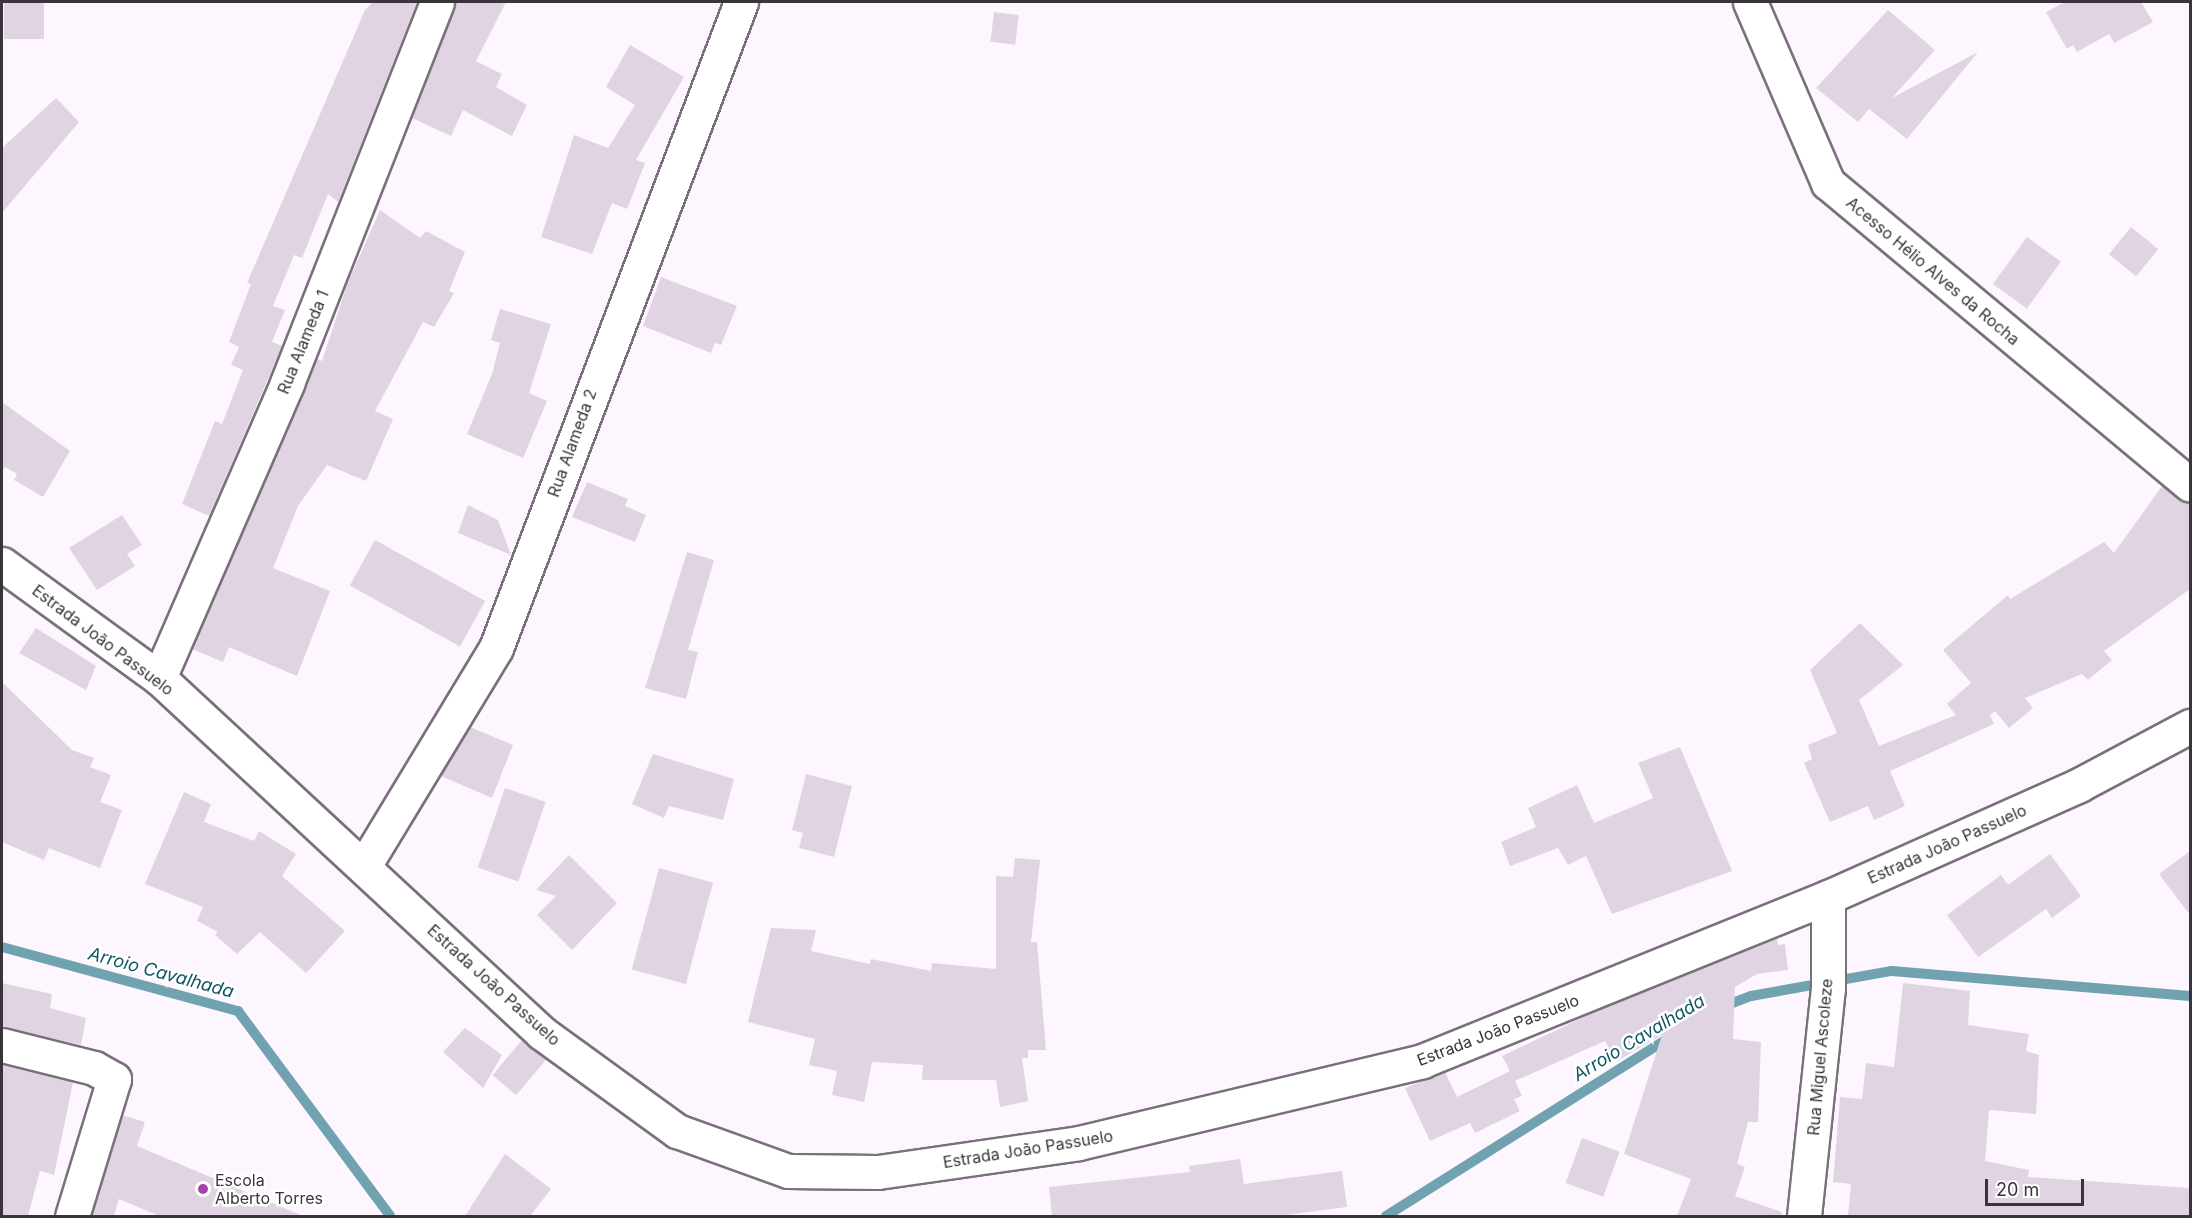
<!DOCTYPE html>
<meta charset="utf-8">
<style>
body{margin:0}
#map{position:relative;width:2192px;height:1218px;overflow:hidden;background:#fdf6fe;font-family:Inter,sans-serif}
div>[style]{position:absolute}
.stream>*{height:10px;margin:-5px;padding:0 5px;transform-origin:5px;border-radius:5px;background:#71a2b0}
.building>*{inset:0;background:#e0d4e2;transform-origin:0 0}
.roads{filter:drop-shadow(2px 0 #7a707c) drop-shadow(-2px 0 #7a707c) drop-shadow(0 2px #7a707c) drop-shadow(0 -2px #7a707c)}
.minor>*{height:33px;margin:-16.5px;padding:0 16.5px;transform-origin:16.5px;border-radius:16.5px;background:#fff}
.dots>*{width:16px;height:16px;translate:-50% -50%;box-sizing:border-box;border:3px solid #fff;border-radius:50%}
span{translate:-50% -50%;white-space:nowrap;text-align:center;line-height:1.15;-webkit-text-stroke:5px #fff;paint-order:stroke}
.street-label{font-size:16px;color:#39343a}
.poi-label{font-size:16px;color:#39343a}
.left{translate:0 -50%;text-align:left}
.water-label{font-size:18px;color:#105665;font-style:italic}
.frame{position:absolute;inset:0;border:3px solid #39343a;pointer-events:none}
.scale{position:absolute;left:1985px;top:1179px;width:99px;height:27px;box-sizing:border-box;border:3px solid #39343a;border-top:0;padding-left:8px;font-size:18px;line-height:21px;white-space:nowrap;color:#39343a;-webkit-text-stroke:4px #fff;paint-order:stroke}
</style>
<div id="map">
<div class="stream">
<div style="left:2px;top:947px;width:245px;rotate:15.2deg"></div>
<div style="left:238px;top:1011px;width:255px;rotate:53.4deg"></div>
<div style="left:1722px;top:1007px;width:31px;rotate:-21deg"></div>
<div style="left:1751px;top:996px;width:143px;rotate:-10.1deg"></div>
<div style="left:1892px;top:971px;width:299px;rotate:4.8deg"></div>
<div style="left:1386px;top:1216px;width:336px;rotate:-32.2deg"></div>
</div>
<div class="building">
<div style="left:4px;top:2px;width:40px;height:37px"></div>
<div style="clip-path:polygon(373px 2px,417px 2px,338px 202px,328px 194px,302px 258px,294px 255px,273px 306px,285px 310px,272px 342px,282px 346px,209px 516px,182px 504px,215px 421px,222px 424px,243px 370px,231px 365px,239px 347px,229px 342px,251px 284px,247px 283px,365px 10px)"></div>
<div style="clip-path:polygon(455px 2px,506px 2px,476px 61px,502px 74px,496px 87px,527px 105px,512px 136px,463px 110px,451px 136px,412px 118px)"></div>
<div style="clip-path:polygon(2065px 2px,2141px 2px,2153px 22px,2114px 43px,2109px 34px,2077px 52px,2073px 45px,2067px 49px,2046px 12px)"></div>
<div style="clip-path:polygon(1888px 10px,1935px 50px,1892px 98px,1978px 52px,1907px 139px,1869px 109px,1858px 122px,1816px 88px)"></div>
<div style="left:994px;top:12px;width:25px;height:30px;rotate:7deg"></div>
<div style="clip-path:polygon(630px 45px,684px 77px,636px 160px,645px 163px,627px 209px,612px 203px,592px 254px,541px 237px,574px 135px,608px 148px,635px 105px,606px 87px)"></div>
<div style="clip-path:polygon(56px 98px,79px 122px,2px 213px,2px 148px)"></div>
<div style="clip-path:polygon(380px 210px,420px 238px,426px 231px,465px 252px,449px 291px,454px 293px,434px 327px,423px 322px,375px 411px,393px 419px,366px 481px,327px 465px,298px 506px,273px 568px,330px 591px,297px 676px,229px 647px,223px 662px,192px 649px,317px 359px,322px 361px,347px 285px)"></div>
<div style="left:2131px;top:227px;width:35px;height:35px;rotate:39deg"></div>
<div style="left:2027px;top:237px;width:42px;height:58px;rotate:36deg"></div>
<div style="clip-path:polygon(661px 277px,737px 306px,721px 345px,715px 343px,711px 353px,643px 326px)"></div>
<div style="clip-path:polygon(500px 309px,551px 324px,529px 393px,547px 401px,523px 458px,467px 434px,492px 374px,500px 343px,491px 340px)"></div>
<div style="clip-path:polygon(2px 402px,70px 451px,43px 497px,14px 480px,17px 474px,5px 467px,2px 472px)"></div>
<div style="clip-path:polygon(587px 482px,628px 499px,625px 506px,646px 515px,635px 542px,572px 517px)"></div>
<div style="clip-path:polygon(2162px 486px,2190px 503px,2190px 589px,2104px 651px,2112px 660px,2088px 680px,2082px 674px,2025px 698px,2033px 708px,2009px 728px,1995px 711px,1990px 715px,1994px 724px,1890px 771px,1905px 806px,1874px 820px,1868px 806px,1830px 822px,1804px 763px,1812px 759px,1808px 745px,1837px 733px,1810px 670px,1860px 623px,1903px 665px,1859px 700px,1879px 746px,1956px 715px,1947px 704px,1971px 683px,1943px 650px,2008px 595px,2010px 599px,2104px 542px,2114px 553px)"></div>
<div style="clip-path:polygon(468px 505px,498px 520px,511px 555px,458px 533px)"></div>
<div style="clip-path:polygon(122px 515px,142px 545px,127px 554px,135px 566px,97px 590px,69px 548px)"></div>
<div style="left:375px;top:540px;width:126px;height:52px;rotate:29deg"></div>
<div style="clip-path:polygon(687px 552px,714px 560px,688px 650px,698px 652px,686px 699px,645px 688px)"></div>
<div style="clip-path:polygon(36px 628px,96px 666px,86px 690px,19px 653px)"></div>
<div style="clip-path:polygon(2px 682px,72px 750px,94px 758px,90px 767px,111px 775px,100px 802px,122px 810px,100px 868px,49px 848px,44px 860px,2px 842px)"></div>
<div style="clip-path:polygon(470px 727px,513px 745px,492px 798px,441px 776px)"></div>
<div style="clip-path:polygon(1680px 747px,1732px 871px,1612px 914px,1586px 856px,1568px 865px,1558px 848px,1510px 866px,1501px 842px,1536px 827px,1528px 808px,1577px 785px,1594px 823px,1653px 798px,1638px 763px)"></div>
<div style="clip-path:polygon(653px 754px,734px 779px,723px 820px,669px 806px,664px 818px,632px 804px)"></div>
<div style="clip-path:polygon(806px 774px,852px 786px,834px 857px,799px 848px,803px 833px,792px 830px)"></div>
<div style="left:505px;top:788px;width:43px;height:84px;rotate:19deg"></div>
<div style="clip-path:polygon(184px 792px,211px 804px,204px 822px,254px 841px,259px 831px,296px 854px,282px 876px,345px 931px,306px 973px,260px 932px,237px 954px,215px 935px,218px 932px,197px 921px,203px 907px,145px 884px)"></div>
<div style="clip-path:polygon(2190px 851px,2190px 915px,2159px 874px)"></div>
<div style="clip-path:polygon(2050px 854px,2081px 896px,2052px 918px,2046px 909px,1978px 957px,1947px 915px,2001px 875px,2008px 885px)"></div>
<div style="clip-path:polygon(569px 855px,617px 903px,572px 950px,537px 915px,556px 896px,536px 890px)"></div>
<div style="clip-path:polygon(1015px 858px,1040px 860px,1031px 942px,1037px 942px,1046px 1050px,1028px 1050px,1028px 1058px,1022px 1058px,1028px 1101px,1000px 1107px,996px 1080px,922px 1080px,923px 1065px,872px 1062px,864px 1102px,832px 1095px,837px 1071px,809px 1065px,815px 1039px,748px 1022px,771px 928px,816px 930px,811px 951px,870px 964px,871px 959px,931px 971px,932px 963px,996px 969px,996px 876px,1013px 877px)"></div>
<div style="left:659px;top:868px;width:56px;height:105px;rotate:15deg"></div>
<div style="clip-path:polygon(1777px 939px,1778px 945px,1785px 944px,1788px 970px,1757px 974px,1735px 987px,1733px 1039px,1761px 1042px,1758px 1122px,1748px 1122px,1737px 1164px,1745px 1167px,1735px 1196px,1782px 1212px,1781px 1216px,1677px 1216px,1691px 1179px,1624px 1154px,1662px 1035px,1617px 1061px,1605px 1041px,1515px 1081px,1522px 1096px,1514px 1099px,1520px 1111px,1475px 1133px,1470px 1123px,1430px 1141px,1405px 1088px,1445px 1072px,1457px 1097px,1510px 1071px,1502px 1056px,1605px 1007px)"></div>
<div style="clip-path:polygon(2px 983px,52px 994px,50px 1008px,86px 1018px,81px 1045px,2px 1027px)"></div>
<div style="clip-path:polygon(1903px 983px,1970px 991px,1968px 1025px,2029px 1034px,2026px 1051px,2039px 1055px,2036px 1114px,1989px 1110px,1985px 1161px,2029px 1170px,2028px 1177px,2190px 1188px,2190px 1216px,1848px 1216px,1851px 1184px,1833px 1182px,1840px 1097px,1862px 1099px,1866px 1063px,1894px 1067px)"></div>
<div style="clip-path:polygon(465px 1028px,502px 1055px,483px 1088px,443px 1052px)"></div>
<div style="left:522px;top:1040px;width:31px;height:46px;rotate:40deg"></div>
<div style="clip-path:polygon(2px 1064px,73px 1082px,54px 1175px,40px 1171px,28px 1216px,2px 1216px)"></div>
<div style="clip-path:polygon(122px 1115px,145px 1122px,137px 1146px,303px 1216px,159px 1216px,119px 1199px,114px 1216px,91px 1216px)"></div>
<div style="left:1582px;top:1138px;width:40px;height:48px;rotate:20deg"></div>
<div style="clip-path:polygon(505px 1154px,551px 1189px,530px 1216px,465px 1216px)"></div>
<div style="clip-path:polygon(1240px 1159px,1244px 1184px,1342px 1171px,1347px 1207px,1278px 1216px,1052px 1216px,1049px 1187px,1190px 1172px,1189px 1166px)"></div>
</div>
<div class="roads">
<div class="minor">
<div style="left:1750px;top:2px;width:197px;rotate:66.7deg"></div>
<div style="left:1828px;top:183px;width:471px;rotate:39.8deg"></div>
<div style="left:2px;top:564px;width:194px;rotate:36deg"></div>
<div style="left:159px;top:678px;width:522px;rotate:42.83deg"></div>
<div style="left:542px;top:1033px;width:167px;rotate:36deg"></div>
<div style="left:677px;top:1131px;width:118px;rotate:19.8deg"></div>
<div style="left:788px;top:1171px;width:90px;rotate:0.6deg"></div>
<div style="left:878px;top:1172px;width:203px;rotate:-8.2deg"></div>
<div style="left:1079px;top:1143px;width:353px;rotate:-13.4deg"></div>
<div style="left:1422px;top:1061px;width:438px;rotate:-22deg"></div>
<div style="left:1828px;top:897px;width:275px;rotate:-24deg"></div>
<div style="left:2079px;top:785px;width:126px;rotate:-28deg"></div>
<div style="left:159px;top:678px;width:322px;rotate:-66.5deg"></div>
<div style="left:287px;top:383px;width:409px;rotate:-68.5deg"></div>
<div style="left:364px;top:866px;width:255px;rotate:-58.8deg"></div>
<div style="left:496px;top:648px;width:691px;rotate:-69.23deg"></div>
<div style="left:2px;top:1045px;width:95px;rotate:14deg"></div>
<div style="left:94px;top:1068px;width:23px;rotate:29deg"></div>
<div style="left:114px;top:1079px;width:143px;rotate:107deg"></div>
<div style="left:1804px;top:1216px;width:229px;rotate:-84deg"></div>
<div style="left:1828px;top:988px;width:91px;rotate:-90deg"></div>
</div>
</div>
<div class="dots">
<div style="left:203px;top:1189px;background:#a643aa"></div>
</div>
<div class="street-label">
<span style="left:1933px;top:271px;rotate:40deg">Acesso Hélio Alves da Rocha</span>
<span style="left:303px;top:342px;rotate:-68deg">Rua Alameda 1</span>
<span style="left:572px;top:443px;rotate:-70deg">Rua Alameda 2</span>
<span style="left:103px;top:640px;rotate:37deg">Estrada João Passuelo</span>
<span style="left:1947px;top:844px;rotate:-24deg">Estrada João Passuelo</span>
<span style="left:494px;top:985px;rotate:42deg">Estrada João Passuelo</span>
<span style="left:1498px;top:1030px;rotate:-21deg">Estrada João Passuelo</span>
<span style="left:1820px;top:1057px;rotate:-85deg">Rua Miguel Ascoleze</span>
<span style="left:1028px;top:1149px;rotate:-9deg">Estrada João Passuelo</span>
</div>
<div class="poi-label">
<span class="left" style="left:215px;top:1189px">Escola<br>Alberto Torres</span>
</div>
<div class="water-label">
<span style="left:161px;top:973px;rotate:15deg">Arroio Cavalhada</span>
<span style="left:1639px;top:1038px;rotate:-31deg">Arroio Cavalhada</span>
</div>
<div class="frame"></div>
<div class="scale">20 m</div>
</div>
